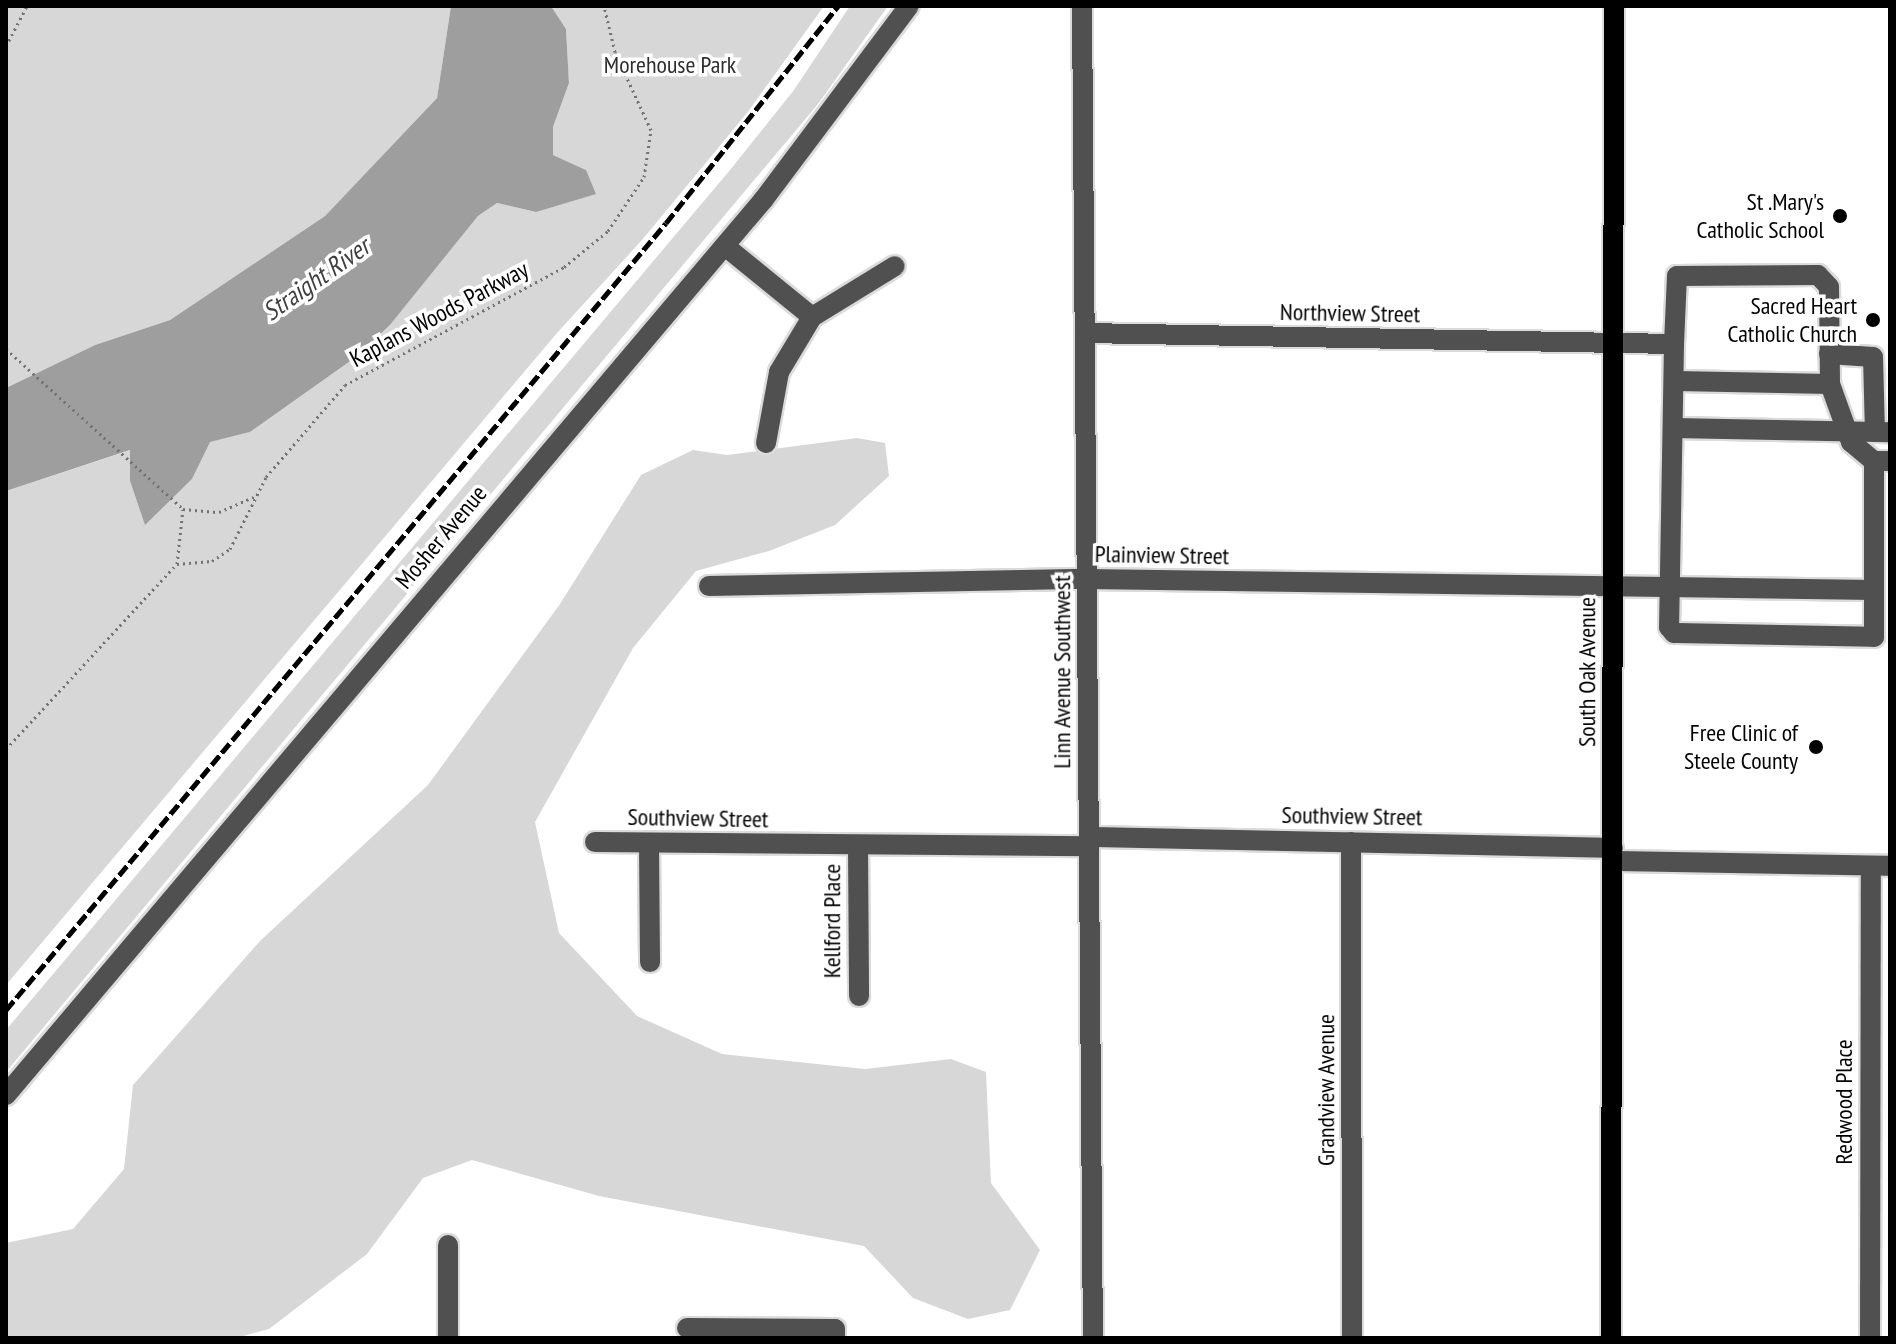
<!DOCTYPE html>
<style>
body{margin:0}
#map{position:relative;width:1896px;height:1344px;overflow:hidden;background:#fff;font-family:"PT Sans Narrow",sans-serif}
div>[style]{position:absolute}
.green>*{inset:0;background:#d7d7d7}
.water>*{inset:0;background:#9e9e9e}
.path>*{height:3px;margin-top:-1.5px;transform-origin:0;background:repeating-linear-gradient(90deg,#727272 0 2px,transparent 0 6px)}
.roads{filter:drop-shadow(2px 0 #dbdbdb) drop-shadow(-2px 0 #dbdbdb) drop-shadow(0 2px #dbdbdb) drop-shadow(0 -2px #dbdbdb)}
.minor>*{height:20px;margin:-10px;padding:0 10px;transform-origin:10px;border-radius:10px;background:#505050}
.major>*{height:20px;margin:-10px;padding:0 10px;transform-origin:10px;border-radius:10px;background:#000}
.rail>*{height:5px;margin-top:-2.5px;transform-origin:0;background:repeating-linear-gradient(90deg,#000 0 12px,transparent 0 16px)}
.dots>*{width:22px;height:22px;translate:-50% -50%;box-sizing:border-box;border:4px solid #fff;border-radius:50%}
span{translate:-50% -50%;white-space:nowrap;text-align:center;line-height:1.15;-webkit-text-stroke:7px #fff;paint-order:stroke}
.park-label{font-size:24px;color:#2e2e2e}
.poi-label{font-size:24px;color:#000}
.right{translate:-100% -50%;text-align:right}
.street-label{font-size:24px;color:#000}
.water-label{font-size:26px;color:#3f3f3f;font-style:italic}
.frame{position:absolute;inset:0;border:8px solid #000;pointer-events:none}
</style>
<div id="map">
<div class="green">
<div style="clip-path:polygon(6px 6px,451px 6px,437px 98px,325px 216px,170px 320px,95px 345px,6px 388px)"></div>
<div style="clip-path:polygon(551px 6px,824px 6px,747px 113px,642px 240px,557px 333px,6px 985px,6px 491px,131px 450px,130px 481px,145px 524px,192px 479px,209px 442px,250px 432px,356px 357px,390px 325px,478px 216px,497px 203px,536px 212px,586px 170px,553px 155px,553px 127px,569px 83px,566px 29px)"></div>
<div style="clip-path:polygon(850px 6px,888px 6px,818px 104px,6px 1072px,6px 1030px,730px 170px,794px 90px)"></div>
<div style="clip-path:polygon(857px 438px,885px 443px,889px 476px,835px 525px,769px 551px,696px 571px,633px 648px,535px 822px,559px 933px,637px 1016px,722px 1054px,865px 1069px,951px 1059px,986px 1072px,991px 1183px,1040px 1250px,1010px 1310px,968px 1319px,913px 1298px,864px 1246px,599px 1196px,472px 1160px,423px 1178px,367px 1254px,269px 1329px,236px 1338px,6px 1338px,6px 1243px,73px 1229px,124px 1169px,133px 1085px,260px 941px,428px 785px,560px 604px,641px 475px,693px 450px,727px 455px)"></div>
</div>
<div class="water">
<div style="clip-path:polygon(451px 6px,551px 6px,566px 29px,569px 83px,553px 127px,553px 155px,586px 170px,596px 194px,536px 212px,497px 203px,478px 216px,390px 325px,356px 357px,250px 432px,210px 442px,192px 479px,145px 525px,130px 481px,130px 450px,6px 491px,6px 388px,95px 345px,170px 320px,325px 216px,437px 98px)"></div>
</div>
<div class="path">
<div style="left:6px;top:46px;width:45px;rotate:-62.3deg"></div>
<div style="left:6px;top:349px;width:239px;rotate:42.1deg"></div>
<div style="left:183px;top:509px;width:36px;rotate:5deg"></div>
<div style="left:219px;top:512px;width:40px;rotate:-23.4deg"></div>
<div style="left:177px;top:564px;width:55px;rotate:-83.8deg"></div>
<div style="left:6px;top:749px;width:252px;rotate:-47.3deg"></div>
<div style="left:177px;top:564px;width:35px;rotate:-5deg"></div>
<div style="left:212px;top:561px;width:22px;rotate:-34deg"></div>
<div style="left:230px;top:549px;width:80px;rotate:-63.4deg"></div>
<div style="left:266px;top:477px;width:121px;rotate:-49.3deg"></div>
<div style="left:345px;top:385px;width:249px;rotate:-28.3deg"></div>
<div style="left:564px;top:267px;width:57px;rotate:-39.3deg"></div>
<div style="left:608px;top:231px;width:65px;rotate:-56.3deg"></div>
<div style="left:644px;top:177px;width:48px;rotate:-81.5deg"></div>
<div style="left:651px;top:130px;width:86px;rotate:-114.8deg"></div>
<div style="left:615px;top:52px;width:47px;rotate:-103.4deg"></div>
</div>
<div class="roads">
<div class="minor">
<div style="left:1082px;top:6px;width:1332px;rotate:89.53deg"></div>
<div style="left:725px;top:246px;width:112px;rotate:39.2deg"></div>
<div style="left:1085px;top:333px;width:589px;rotate:1.07deg"></div>
<div style="left:1674px;top:344px;width:68px;rotate:-87.5deg"></div>
<div style="left:1677px;top:276px;width:141px;rotate:-0.4deg"></div>
<div style="left:1818px;top:275px;width:16px;rotate:47deg"></div>
<div style="left:1829px;top:287px;width:97px;rotate:89.4deg"></div>
<div style="left:1830px;top:384px;width:62px;rotate:70.1deg"></div>
<div style="left:1851px;top:442px;width:30px;rotate:40deg"></div>
<div style="left:1674px;top:344px;width:283px;rotate:91deg"></div>
<div style="left:1669px;top:627px;width:8px;rotate:50deg"></div>
<div style="left:1674px;top:633px;width:200px;rotate:1.1deg"></div>
<div style="left:1874px;top:637px;width:176px;rotate:-90deg"></div>
<div style="left:1874px;top:461px;width:16px"></div>
<div style="left:1829px;top:354px;width:44px;rotate:3.9deg"></div>
<div style="left:1873px;top:357px;width:75px;rotate:88.5deg"></div>
<div style="left:1676px;top:381px;width:154px;rotate:1.1deg"></div>
<div style="left:1674px;top:428px;width:216px;rotate:1.1deg"></div>
<div style="left:766px;top:443px;width:72px;rotate:-79.6deg"></div>
<div style="left:779px;top:372px;width:64px;rotate:-59deg"></div>
<div style="left:812px;top:317px;width:97px;rotate:-31.6deg"></div>
<div style="left:709px;top:586px;width:378px;rotate:-1.1deg"></div>
<div style="left:1087px;top:579px;width:787px;rotate:0.8deg"></div>
<div style="left:1089px;top:837px;width:524px;rotate:1.2deg"></div>
<div style="left:595px;top:842px;width:494px;rotate:0.5deg"></div>
<div style="left:1351px;top:842px;width:496px;rotate:89.9deg"></div>
<div style="left:649px;top:845px;width:117px;rotate:89.5deg"></div>
<div style="left:858px;top:845px;width:151px;rotate:89.6deg"></div>
<div style="left:1613px;top:861px;width:277px;rotate:1deg"></div>
<div style="left:6px;top:1095px;width:1174px;rotate:-49.77deg"></div>
<div style="left:764px;top:199px;width:241px;rotate:-53.1deg"></div>
<div style="left:448px;top:1245px;width:93px;rotate:90deg"></div>
<div style="left:687px;top:1328px;width:148px;rotate:0.4deg"></div>
<div style="left:835px;top:1329px;width:9px;rotate:90deg"></div>
<div style="left:1870px;top:1338px;width:472px;rotate:-89.9deg"></div>
</div>
<div class="major">
<div style="left:1611px;top:1338px;width:1332px;rotate:-89.87deg"></div>
</div>
</div>
<div class="rail">
<div style="left:6px;top:1010px;width:1027px;rotate:-50.02deg"></div>
<div style="left:666px;top:223px;width:277px;rotate:-51.6deg"></div>
</div>
<div class="dots">
<div style="left:1840px;top:216px;background:#000"></div>
<div style="left:1873px;top:320px;background:#000"></div>
<div style="left:1816px;top:747px;background:#000"></div>
</div>
<div class="park-label">
<span style="left:670px;top:65px">Morehouse Park</span>
</div>
<div class="poi-label">
<span class="right" style="left:1824px;top:216px">St .Mary's<br>Catholic School</span>
<span class="right" style="left:1857px;top:320px">Sacred Heart<br>Catholic Church</span>
<span class="right" style="left:1798px;top:747px">Free Clinic of<br>Steele County</span>
</div>
<div class="street-label">
<span style="left:1350px;top:313px;rotate:1deg">Northview Street</span>
<span style="left:439px;top:314px;rotate:-28deg">Kaplans Woods Parkway</span>
<span style="left:441px;top:537px;rotate:-50deg">Mosher Avenue</span>
<span style="left:1162px;top:555px;rotate:1deg">Plainview Street</span>
<span style="left:1062px;top:672px;rotate:-90deg">Linn Avenue Southwest</span>
<span style="left:1587px;top:672px;rotate:-90deg">South Oak Avenue</span>
<span style="left:1352px;top:816px;rotate:1deg">Southview Street</span>
<span style="left:698px;top:818px;rotate:1deg">Southview Street</span>
<span style="left:832px;top:921px;rotate:-90deg">Kellford Place</span>
<span style="left:1326px;top:1090px;rotate:-90deg">Grandview Avenue</span>
<span style="left:1844px;top:1102px;rotate:-90deg">Redwood Place</span>
</div>
<div class="water-label">
<span style="left:316px;top:279px;rotate:-35deg">Straight River</span>
</div>
<div class="frame"></div>
</div>
